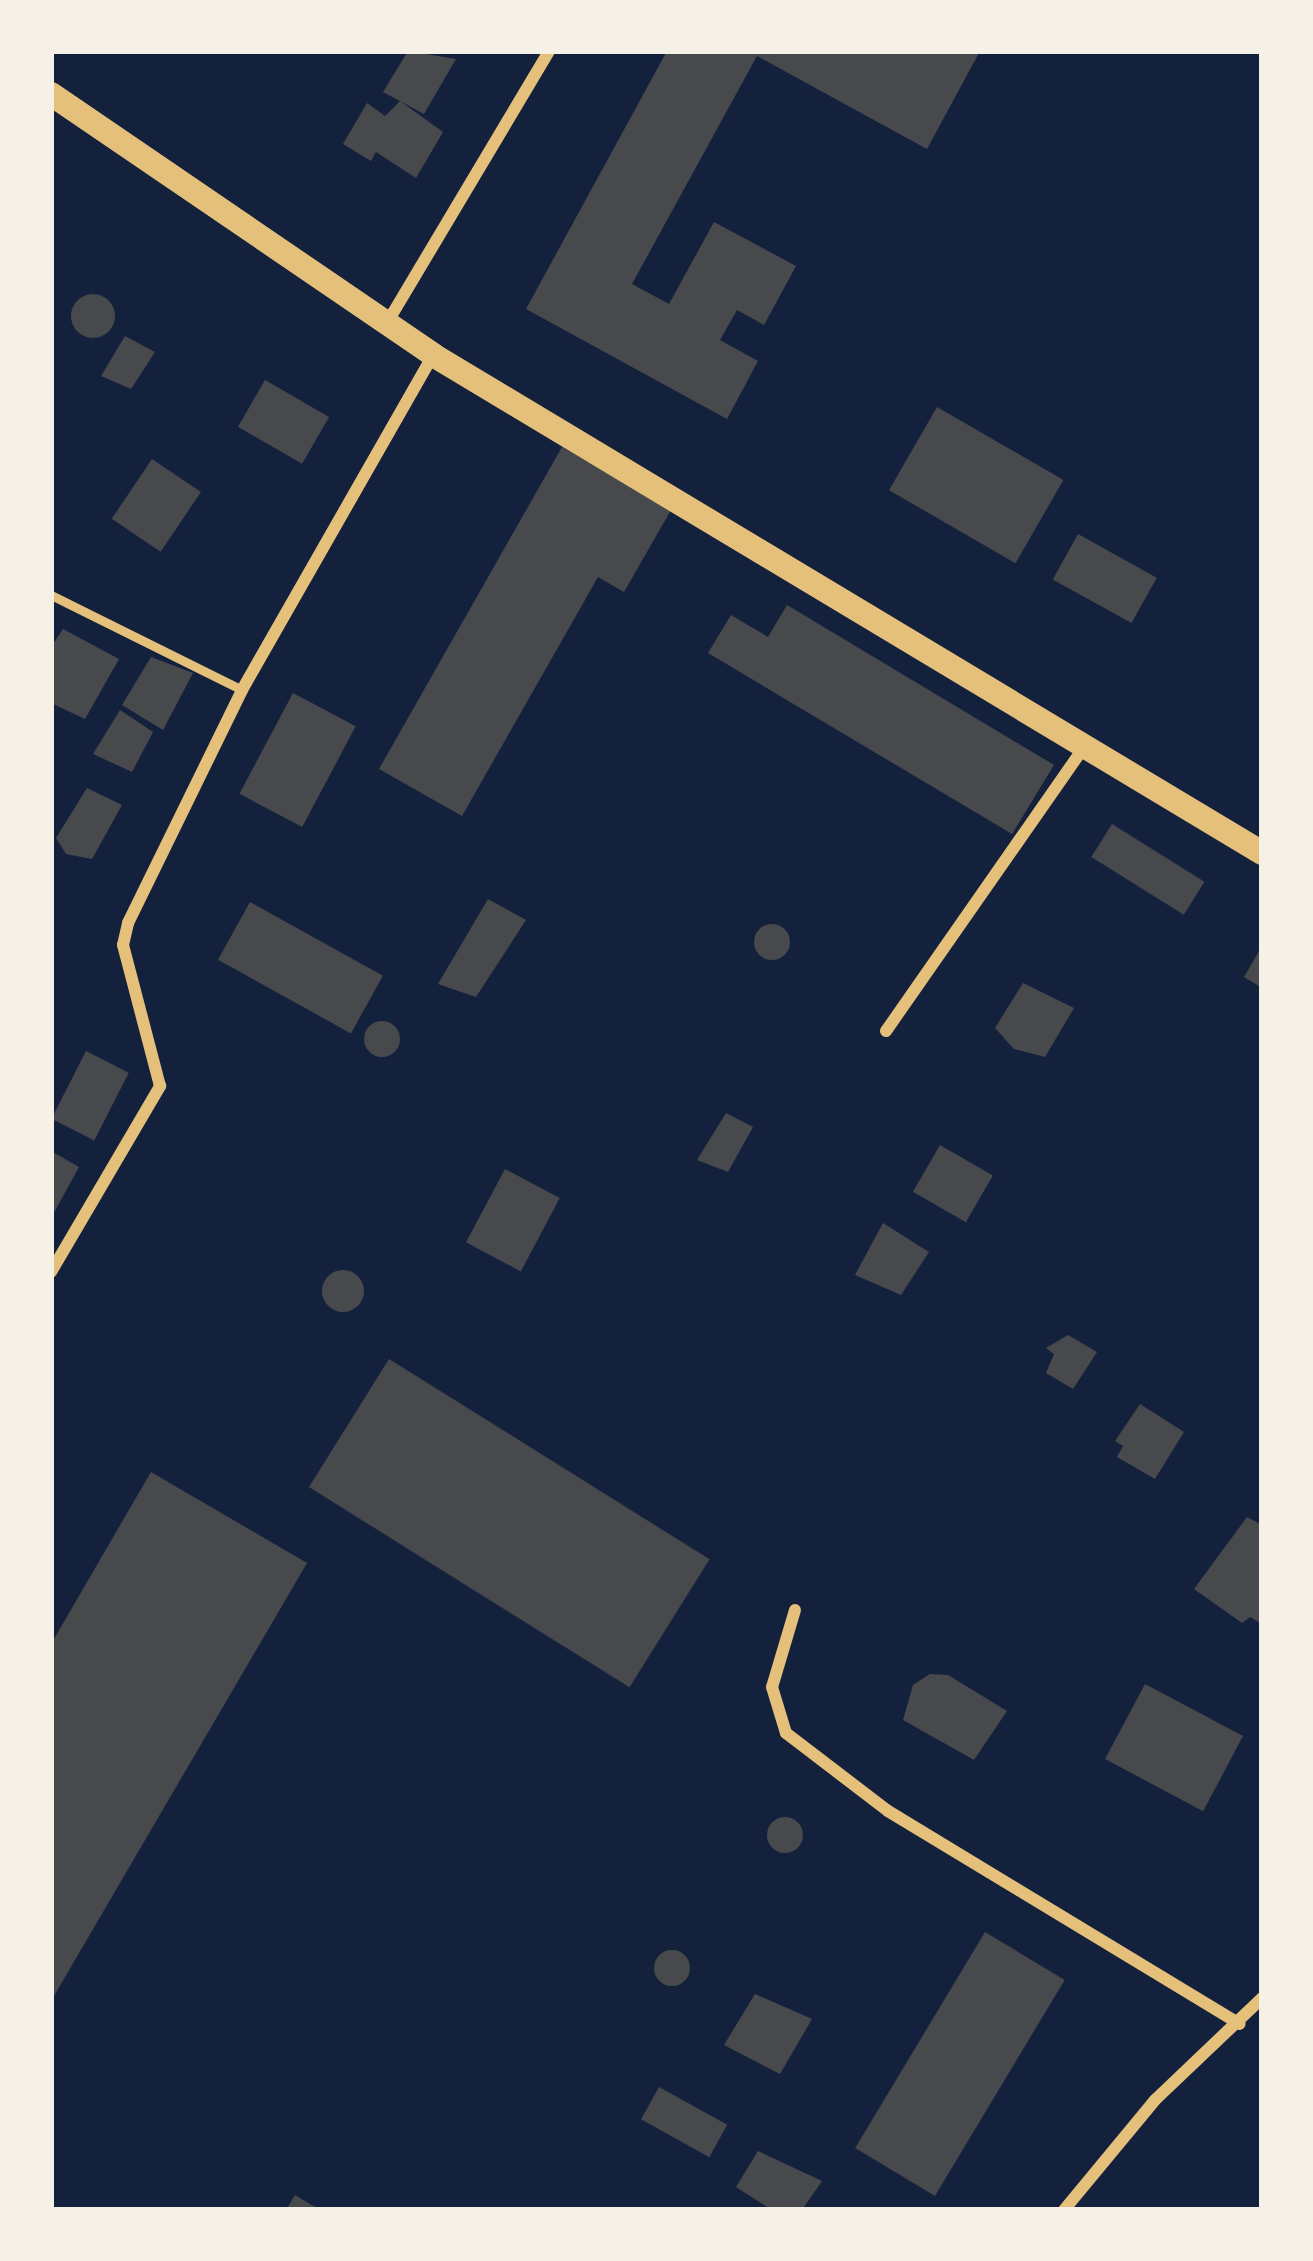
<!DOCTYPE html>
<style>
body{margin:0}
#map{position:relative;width:1313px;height:2261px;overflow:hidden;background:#14213d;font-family:"DejaVu Sans",sans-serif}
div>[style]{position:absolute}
.building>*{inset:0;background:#48494c;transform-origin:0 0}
.round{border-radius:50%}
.service>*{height:9px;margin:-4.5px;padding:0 4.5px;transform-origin:4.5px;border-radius:4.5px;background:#e5c07b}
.minor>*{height:12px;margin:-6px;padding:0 6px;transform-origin:6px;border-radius:6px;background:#e5c07b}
.secondary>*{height:24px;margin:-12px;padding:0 12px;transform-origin:12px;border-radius:12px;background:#e5c07b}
span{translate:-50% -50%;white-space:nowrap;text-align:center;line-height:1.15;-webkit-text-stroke:9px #f6f1e7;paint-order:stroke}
.frame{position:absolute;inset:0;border:54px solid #f6f1e7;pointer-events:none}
</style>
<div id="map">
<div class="building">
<div style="clip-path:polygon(408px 51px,456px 59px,424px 114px,383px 92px)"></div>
<div style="clip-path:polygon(667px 51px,980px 51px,927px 149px,757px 56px,632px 284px,669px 304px,714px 222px,796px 266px,764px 325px,737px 310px,720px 340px,758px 361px,727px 419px,526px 309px)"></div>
<div style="clip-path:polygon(400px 101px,443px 132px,416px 178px,376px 152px,371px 161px,343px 144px,367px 103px,385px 116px)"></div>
<div class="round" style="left:71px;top:294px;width:44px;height:44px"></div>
<div style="clip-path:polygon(125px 336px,155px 352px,131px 389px,101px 376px)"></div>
<div style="left:265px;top:380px;width:74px;height:54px;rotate:30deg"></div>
<div style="left:937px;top:407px;width:146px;height:96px;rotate:30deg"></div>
<div style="clip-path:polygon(562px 447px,671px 510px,624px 592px,598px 577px,462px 816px,379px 769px)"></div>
<div style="left:152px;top:459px;width:59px;height:72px;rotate:34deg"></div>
<div style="left:1078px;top:534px;width:90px;height:52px;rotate:29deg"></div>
<div style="clip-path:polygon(787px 605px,1054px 765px,1012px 834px,708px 653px,731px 615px,768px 637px)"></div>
<div style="clip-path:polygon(63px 629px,119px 659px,85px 719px,51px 703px,51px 647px)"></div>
<div style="clip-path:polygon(151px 657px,193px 673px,163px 730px,122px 705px)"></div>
<div style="left:293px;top:693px;width:71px;height:114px;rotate:28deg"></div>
<div style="clip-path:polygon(120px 710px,153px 732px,132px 772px,93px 754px)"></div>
<div style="clip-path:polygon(87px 788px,122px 805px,92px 859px,66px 854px,56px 838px)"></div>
<div style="left:1112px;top:824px;width:109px;height:39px;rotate:32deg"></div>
<div style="clip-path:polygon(488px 899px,526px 920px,476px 997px,438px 984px)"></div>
<div style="left:250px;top:902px;width:152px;height:66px;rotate:29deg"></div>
<div class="round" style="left:754px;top:924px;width:36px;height:36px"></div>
<div style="clip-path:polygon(1262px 946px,1262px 988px,1244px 977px)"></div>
<div style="clip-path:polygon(1023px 983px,1074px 1008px,1045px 1057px,1014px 1049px,995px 1028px)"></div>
<div class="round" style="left:364px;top:1021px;width:36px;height:36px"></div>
<div style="left:86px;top:1051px;width:48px;height:76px;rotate:27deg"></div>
<div style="clip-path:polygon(726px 1113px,753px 1127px,728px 1172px,697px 1160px)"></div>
<div style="left:940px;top:1145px;width:61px;height:54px;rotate:30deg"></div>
<div style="clip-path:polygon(51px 1151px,79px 1167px,51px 1218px)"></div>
<div style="left:505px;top:1169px;width:62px;height:83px;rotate:28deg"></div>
<div style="clip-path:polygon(883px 1223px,929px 1252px,901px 1295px,855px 1275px)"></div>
<div class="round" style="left:322px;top:1270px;width:42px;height:42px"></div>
<div style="clip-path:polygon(1068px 1335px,1097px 1352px,1073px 1389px,1046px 1373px,1054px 1354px,1046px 1348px)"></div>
<div style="left:389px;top:1359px;width:378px;height:151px;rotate:32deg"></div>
<div style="clip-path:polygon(1140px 1404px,1184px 1432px,1155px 1479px,1117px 1457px,1123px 1446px,1115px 1441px)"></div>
<div style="clip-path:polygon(151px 1472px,307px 1563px,51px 2001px,51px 1644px)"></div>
<div style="clip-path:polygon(1247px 1517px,1262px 1525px,1262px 1624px,1250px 1617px,1242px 1623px,1194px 1589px)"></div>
<div style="clip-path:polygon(930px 1674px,948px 1675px,1007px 1711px,974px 1760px,903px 1720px,913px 1685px)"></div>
<div style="left:1145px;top:1684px;width:111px;height:85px;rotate:28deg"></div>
<div class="round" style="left:767px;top:1817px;width:36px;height:36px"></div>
<div style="left:985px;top:1932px;width:93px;height:252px;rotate:31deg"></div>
<div class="round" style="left:654px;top:1950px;width:36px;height:36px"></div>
<div style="clip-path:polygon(755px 1994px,812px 2019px,780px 2074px,724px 2045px)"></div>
<div style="left:659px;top:2087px;width:78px;height:37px;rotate:29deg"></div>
<div style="clip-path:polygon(758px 2151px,822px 2181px,802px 2210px,772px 2210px,736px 2187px)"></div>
<div style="clip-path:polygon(295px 2195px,320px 2210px,286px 2210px)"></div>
</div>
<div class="service">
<div style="left:51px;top:595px;width:213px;rotate:26.4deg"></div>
</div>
<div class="minor">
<div style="left:387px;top:323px;width:317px;rotate:-59.2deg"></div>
<div style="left:886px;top:1031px;width:346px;rotate:-55.1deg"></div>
<div style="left:51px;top:1272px;width:216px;rotate:-59.6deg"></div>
<div style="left:160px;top:1086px;width:146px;rotate:-104.7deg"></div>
<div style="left:123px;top:945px;width:23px;rotate:-77deg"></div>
<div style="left:128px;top:923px;width:259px;rotate:-63.9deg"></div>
<div style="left:242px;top:690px;width:386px;rotate:-60.3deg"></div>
<div style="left:795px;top:1610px;width:80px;rotate:106.6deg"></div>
<div style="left:772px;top:1687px;width:48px;rotate:73.1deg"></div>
<div style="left:786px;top:1733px;width:128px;rotate:37.4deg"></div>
<div style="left:888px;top:1811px;width:411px;rotate:31.2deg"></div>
<div style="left:1064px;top:2210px;width:143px;rotate:-50.4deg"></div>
<div style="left:1155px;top:2100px;width:148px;rotate:-43.6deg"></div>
</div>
<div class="secondary">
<div style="left:51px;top:94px;width:463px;rotate:34.3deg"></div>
<div style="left:433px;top:355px;width:967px;rotate:30.99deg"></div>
</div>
<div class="frame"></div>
</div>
